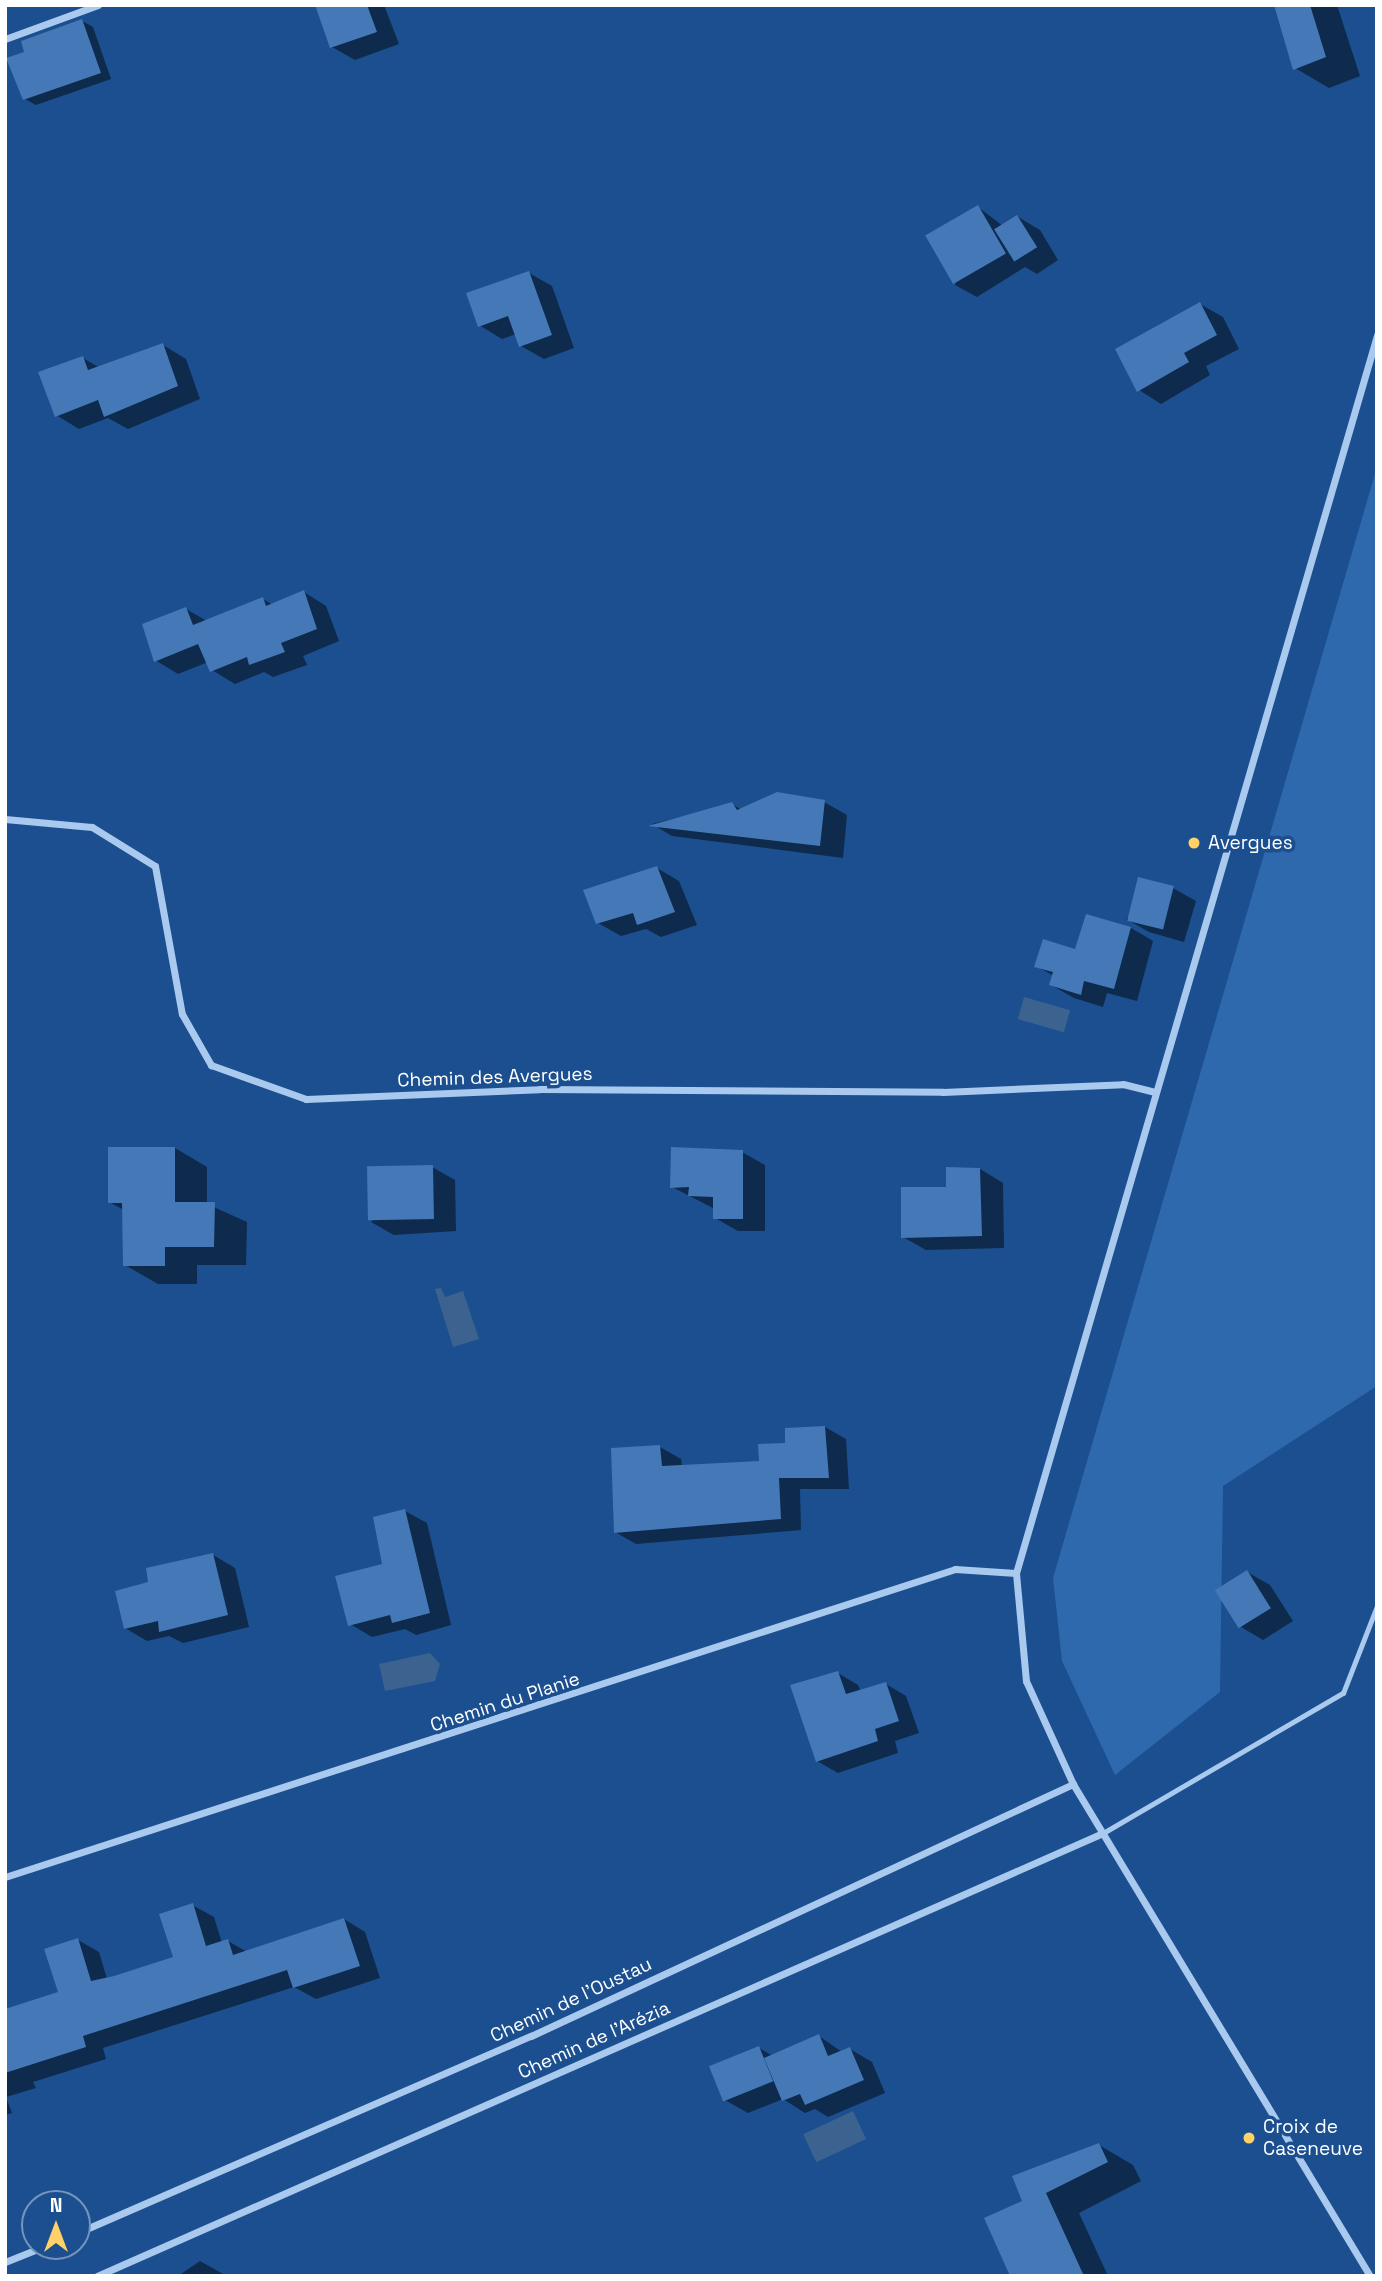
<!DOCTYPE html>
<meta charset="utf-8">
<style>
body{margin:0}
#map{position:relative;width:1382px;height:2281px;overflow:hidden;background:#1b4f8f;font-family:"Space Grotesk",sans-serif}
div>[style]{position:absolute}
.green>*{inset:0;background:#2e69ad}
.water>*{inset:0;background:#3c6290;transform-origin:0 0}
.shadow>*{inset:0;background:#0007}
.building>*{inset:0;background:#4478b7;transform-origin:0 0}
.lane>*{height:5px;margin:-2.5px;padding:0 2.5px;transform-origin:2.5px;border-radius:2.5px;background:#a9c9ee}
.street>*{height:7px;margin:-3.5px;padding:0 3.5px;transform-origin:3.5px;border-radius:3.5px;background:#a9c9ee}
.dots>*{width:19px;height:19px;translate:-50% -50%;box-sizing:border-box;border:4px solid #1b4f8f;border-radius:50%}
span{translate:-50% -50%;white-space:nowrap;text-align:center;line-height:1.15;-webkit-text-stroke:7px #1b4f8f;paint-order:stroke}
.poi-label{font-size:19px;color:#fff}
.left{translate:0 -50%;text-align:left}
.street-label{font-size:19px;color:#fff}
.frame{position:absolute;inset:0;border:7px solid #fff;pointer-events:none}
.north{position:absolute;left:21px;top:2190px;width:70px;height:70px;box-sizing:border-box;background:#1b4f8f;border:2px solid #7695bc;border-radius:50%;rotate:0deg;font-size:19px;font-weight:700;line-height:28px;text-align:center;color:#fff}
.north::after{content:'';display:block;margin:auto;width:24px;height:32px;background:#ffd166;clip-path:polygon(50% 0,100% 100%,50% 72%,0 100%)}
</style>
<div id="map">
<div class="green">
<div style="clip-path:polygon(1377px 467px,1377px 1386px,1223px 1486px,1220px 1692px,1115px 1775px,1062px 1661px,1053px 1578px)"></div>
</div>
<div class="water">
<div style="left:1024px;top:997px;width:48px;height:23px;rotate:16deg"></div>
<div style="clip-path:polygon(441px 1288px,445px 1297px,463px 1291px,479px 1339px,453px 1347px,435px 1289px)"></div>
<div style="clip-path:polygon(430px 1653px,440px 1664px,435px 1681px,385px 1691px,379px 1664px)"></div>
<div style="left:853px;top:2111px;width:31px;height:55px;rotate:65deg"></div>
</div>
<div class="shadow">
<div style="clip-path:polygon(317px 5px,384px 5px,399px 44px,355px 60px,332px 47px)"></div>
<div style="clip-path:polygon(1276px 5px,1337px 5px,1360px 76px,1329px 88px,1295px 68px)"></div>
<div style="clip-path:polygon(82px 21px,93px 27px,111px 79px,36px 105px,25px 99px,26px 53px)"></div>
<div style="clip-path:polygon(978px 207px,1003px 226px,1018px 217px,1040px 230px,1058px 260px,1037px 274px,1025px 267px,977px 297px,955px 285px)"></div>
<div style="clip-path:polygon(529px 273px,552px 286px,574px 348px,544px 359px,521px 346px,516px 334px,502px 339px,479px 325px)"></div>
<div style="clip-path:polygon(1200px 304px,1223px 317px,1239px 349px,1206px 366px,1210px 375px,1161px 404px,1139px 390px)"></div>
<div style="clip-path:polygon(163px 345px,186px 359px,200px 399px,128px 429px,108px 418px,79px 429px,56px 415px,83px 358px,100px 368px)"></div>
<div style="clip-path:polygon(304px 592px,326px 606px,339px 641px,303px 656px,307px 665px,273px 677px,264px 672px,235px 684px,212px 670px,208px 662px,178px 674px,155px 660px,186px 609px,207px 621px,263px 599px,273px 605px)"></div>
<div style="clip-path:polygon(824px 802px,847px 815px,843px 858px,672px 836px,652px 824px,732px 804px,742px 810px)"></div>
<div style="clip-path:polygon(657px 868px,679px 881px,697px 925px,661px 937px,646px 929px,621px 936px,598px 923px)"></div>
<div style="clip-path:polygon(1173px 888px,1196px 901px,1184px 942px,1149px 932px,1126px 919px)"></div>
<div style="clip-path:polygon(1087px 916px,1131px 928px,1153px 941px,1137px 1001px,1107px 993px,1103px 1007px,1074px 998px,1051px 985px,1054px 976px,1036px 966px,1076px 951px)"></div>
<div style="clip-path:polygon(175px 1148px,207px 1167px,207px 1204px,247px 1222px,246px 1265px,197px 1265px,197px 1284px,158px 1284px,125px 1265px,124px 1210px,109px 1202px)"></div>
<div style="clip-path:polygon(742px 1152px,765px 1165px,765px 1231px,738px 1231px,715px 1218px,713px 1208px,672px 1187px)"></div>
<div style="clip-path:polygon(432px 1167px,455px 1180px,456px 1231px,394px 1235px,371px 1222px)"></div>
<div style="clip-path:polygon(980px 1169px,1003px 1183px,1004px 1248px,926px 1250px,903px 1237px,948px 1189px)"></div>
<div style="clip-path:polygon(825px 1427px,846px 1439px,849px 1489px,800px 1489px,801px 1530px,636px 1544px,615px 1532px,660px 1447px,681px 1459px,682px 1466px,761px 1463px)"></div>
<div style="clip-path:polygon(405px 1511px,427px 1523px,451px 1625px,416px 1635px,405px 1629px,372px 1637px,350px 1624px,384px 1566px)"></div>
<div style="clip-path:polygon(213px 1555px,235px 1568px,249px 1627px,183px 1643px,169px 1636px,147px 1641px,125px 1628px,150px 1584px)"></div>
<div style="clip-path:polygon(1247px 1572px,1270px 1585px,1293px 1621px,1263px 1640px,1241px 1627px)"></div>
<div style="clip-path:polygon(838px 1673px,858px 1685px,861px 1692px,886px 1684px,906px 1696px,919px 1733px,895px 1741px,898px 1753px,838px 1773px,817px 1761px)"></div>
<div style="clip-path:polygon(192px 1905px,214px 1917px,222px 1943px,228px 1941px,247px 1952px,344px 1919px,365px 1932px,380px 1978px,316px 1999px,294px 1987px,103px 2048px,106px 2059px,33px 2082px,36px 2088px,6px 2097px,12px 2113px,5px 2115px,5px 2014px,60px 1993px,78px 1940px,99px 1952px,107px 1979px,175px 1958px)"></div>
<div style="clip-path:polygon(819px 2036px,842px 2052px,850px 2049px,872px 2062px,885px 2093px,828px 2117px,815px 2109px,805px 2113px,783px 2099px,748px 2113px,725px 2100px,759px 2048px,773px 2056px)"></div>
<div style="clip-path:polygon(1099px 2145px,1133px 2165px,1141px 2181px,1079px 2213px,1108px 2276px,1012px 2276px,1024px 2202px)"></div>
<div style="clip-path:polygon(200px 2261px,223px 2274px,224px 2276px,178px 2276px)"></div>
</div>
<div class="building">
<div style="clip-path:polygon(315px 5px,367px 5px,377px 32px,330px 48px)"></div>
<div style="clip-path:polygon(1274px 5px,1310px 5px,1326px 57px,1293px 70px)"></div>
<div style="clip-path:polygon(82px 19px,101px 73px,23px 100px,6px 58px,24px 52px,21px 41px)"></div>
<div style="left:978px;top:205px;width:56px;height:61px;rotate:60deg"></div>
<div style="left:1017px;top:215px;width:38px;height:27px;rotate:58deg"></div>
<div style="clip-path:polygon(529px 271px,552px 335px,519px 347px,508px 316px,478px 327px,466px 293px)"></div>
<div style="clip-path:polygon(1200px 302px,1217px 335px,1184px 353px,1189px 362px,1137px 392px,1115px 349px)"></div>
<div style="clip-path:polygon(163px 343px,178px 386px,104px 417px,98px 400px,55px 417px,38px 372px,83px 356px,88px 370px)"></div>
<div style="clip-path:polygon(304px 590px,317px 629px,281px 643px,285px 652px,249px 665px,247px 657px,210px 672px,198px 644px,154px 662px,142px 624px,186px 607px,193px 625px,263px 597px,266px 606px)"></div>
<div style="clip-path:polygon(777px 792px,825px 800px,820px 846px,648px 826px,732px 802px,737px 810px)"></div>
<div style="clip-path:polygon(657px 866px,675px 912px,637px 925px,633px 913px,596px 924px,583px 890px)"></div>
<div style="left:1138px;top:877px;width:37px;height:45px;rotate:14deg"></div>
<div style="clip-path:polygon(1086px 914px,1131px 927px,1114px 989px,1084px 981px,1081px 995px,1049px 985px,1053px 972px,1034px 967px,1043px 939px,1075px 949px)"></div>
<div style="clip-path:polygon(108px 1147px,175px 1147px,175px 1202px,215px 1202px,214px 1247px,165px 1247px,165px 1266px,123px 1266px,122px 1203px,108px 1203px)"></div>
<div style="clip-path:polygon(671px 1147px,743px 1150px,743px 1219px,713px 1219px,713px 1197px,688px 1196px,689px 1187px,670px 1188px)"></div>
<div style="left:433px;top:1165px;width:54px;height:66px;rotate:89deg"></div>
<div style="clip-path:polygon(946px 1167px,980px 1168px,982px 1236px,901px 1238px,901px 1187px,946px 1187px)"></div>
<div style="clip-path:polygon(825px 1426px,829px 1478px,779px 1478px,781px 1519px,614px 1533px,611px 1448px,660px 1445px,662px 1466px,759px 1461px,758px 1444px,785px 1443px,785px 1428px)"></div>
<div style="clip-path:polygon(405px 1509px,430px 1613px,392px 1623px,390px 1615px,348px 1626px,335px 1576px,382px 1564px,373px 1517px)"></div>
<div style="clip-path:polygon(213px 1553px,228px 1615px,159px 1632px,158px 1621px,124px 1629px,115px 1591px,148px 1582px,146px 1568px)"></div>
<div style="left:1247px;top:1570px;width:45px;height:38px;rotate:58deg"></div>
<div style="clip-path:polygon(838px 1671px,846px 1694px,886px 1682px,899px 1721px,875px 1729px,878px 1741px,816px 1762px,790px 1685px)"></div>
<div style="clip-path:polygon(193px 1903px,206px 1946px,228px 1939px,233px 1955px,344px 1918px,360px 1966px,293px 1988px,287px 1970px,83px 2036px,86px 2047px,5px 2073px,5px 2009px,58px 1992px,44px 1949px,78px 1938px,91px 1981px,114px 1976px,173px 1957px,159px 1914px)"></div>
<div style="clip-path:polygon(819px 2034px,828px 2056px,850px 2047px,864px 2080px,805px 2105px,800px 2094px,782px 2101px,764px 2058px)"></div>
<div style="left:759px;top:2046px;width:38px;height:54px;rotate:68deg"></div>
<div style="clip-path:polygon(1099px 2143px,1108px 2162px,1046px 2193px,1084px 2276px,1010px 2276px,984px 2218px,1022px 2201px,1012px 2176px)"></div>
</div>
<div class="lane">
<div style="left:1103px;top:1833px;width:278px;rotate:-30.3deg"></div>
<div style="left:1343px;top:1693px;width:93px;rotate:-68.7deg"></div>
</div>
<div class="street">
<div style="left:5px;top:39px;width:99px;rotate:-20.1deg"></div>
<div style="left:5px;top:819px;width:87px;rotate:5.3deg"></div>
<div style="left:92px;top:827px;width:74px;rotate:31.8deg"></div>
<div style="left:155px;top:866px;width:150px;rotate:79.7deg"></div>
<div style="left:182px;top:1014px;width:59px;rotate:60.4deg"></div>
<div style="left:211px;top:1065px;width:101px;rotate:19.7deg"></div>
<div style="left:306px;top:1099px;width:234px;rotate:-2.4deg"></div>
<div style="left:540px;top:1089px;width:403px;rotate:0.4deg"></div>
<div style="left:943px;top:1092px;width:180px;rotate:-2.5deg"></div>
<div style="left:1123px;top:1084px;width:33px;rotate:14deg"></div>
<div style="left:5px;top:1877px;width:999px;rotate:-17.96deg"></div>
<div style="left:955px;top:1569px;width:61px;rotate:3.8deg"></div>
<div style="left:77px;top:2233px;width:495px;rotate:-23.5deg"></div>
<div style="left:531px;top:2036px;width:598px;rotate:-24.94deg"></div>
<div style="left:5px;top:2262px;width:43px;rotate:-21.8deg"></div>
<div style="left:97px;top:2276px;width:1099px;rotate:-23.77deg"></div>
<div style="left:1370px;top:2276px;width:575px;rotate:-121.12deg"></div>
<div style="left:1073px;top:1784px;width:113px;rotate:-114.5deg"></div>
<div style="left:1026px;top:1681px;width:108px;rotate:-95.3deg"></div>
<div style="left:1016px;top:1573px;width:1290px;rotate:-73.74deg"></div>
</div>
<div class="dots">
<div style="left:1194px;top:843px;background:#ffd166"></div>
<div style="left:1249px;top:2138px;background:#ffd166"></div>
</div>
<div class="poi-label">
<span class="left" style="left:1208px;top:843px">Avergues</span>
<span class="left" style="left:1263px;top:2138px">Croix de<br>Caseneuve</span>
</div>
<div class="street-label">
<span style="left:495px;top:1077px;rotate:-2deg">Chemin des Avergues</span>
<span style="left:505px;top:1702px;rotate:-18deg">Chemin du Planie</span>
<span style="left:571px;top:2000px;rotate:-25deg">Chemin de l'Oustau</span>
<span style="left:594px;top:2040px;rotate:-24deg">Chemin de l'Arézia</span>
</div>
<div class="frame"></div>
<div class="north">N</div>
</div>
